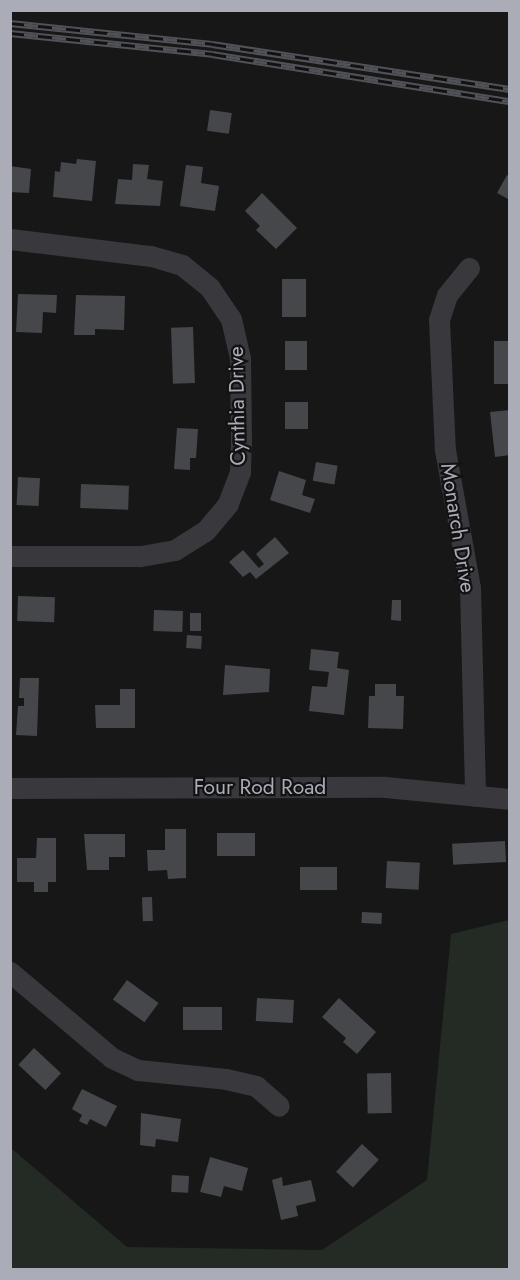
<!DOCTYPE html>
<style>
body{margin:0}
#map{position:relative;width:520px;height:1280px;overflow:hidden;background:#171718;font-family:Jost,sans-serif}
div>[style]{position:absolute}
.green>*{inset:0;background:#232b24}
.building>*{inset:0;background:#46474b;transform-origin:0 0}
.minor>*{height:21px;margin:-10.5px;padding:0 10.5px;transform-origin:10.5px;border-radius:10.5px;background:#38383d}
.rail>*{height:7px;margin-top:-3.5px;transform-origin:0;background:repeating-linear-gradient(90deg,#121213 0 14px,#515258 0 28px);box-sizing:border-box;border-block:2px solid #515258}
span{translate:-50% -50%;white-space:nowrap;text-align:center;line-height:1.15;-webkit-text-stroke:4.5px #121213;paint-order:stroke}
.street-label{font-size:21px;color:#aaadb7}
.frame{position:absolute;inset:0;border:12px solid #aaadb7;pointer-events:none}
</style>
<div id="map">
<div class="green">
<div style="clip-path:polygon(509px 920px,509px 1269px,11px 1269px,11px 1148px,127px 1247px,322px 1250px,427px 1180px,451px 934px)"></div>
</div>
<div class="building">
<div style="left:210px;top:110px;width:22px;height:21px;rotate:8deg"></div>
<div style="clip-path:polygon(77px 159px,96px 161px,92px 201px,53px 197px,55px 171px,60px 172px,61px 162px,76px 164px)"></div>
<div style="clip-path:polygon(133px 164px,149px 165px,147px 179px,163px 181px,160px 206px,115px 204px,118px 179px,132px 180px)"></div>
<div style="clip-path:polygon(186px 165px,203px 167px,201px 183px,219px 186px,215px 211px,180px 206px)"></div>
<div style="clip-path:polygon(10px 166px,31px 169px,29px 193px,10px 192px)"></div>
<div style="clip-path:polygon(507px 175px,510px 177px,510px 200px,497px 193px)"></div>
<div style="clip-path:polygon(262px 193px,297px 228px,276px 249px,256px 230px,260px 226px,245px 211px)"></div>
<div style="left:282px;top:279px;width:24px;height:38px"></div>
<div style="clip-path:polygon(18px 294px,57px 295px,56px 313px,43px 312px,42px 333px,16px 332px)"></div>
<div style="clip-path:polygon(76px 295px,125px 296px,124px 330px,95px 329px,95px 335px,74px 335px)"></div>
<div style="left:193px;top:327px;width:56px;height:22px;rotate:88deg"></div>
<div style="left:285px;top:341px;width:22px;height:29px"></div>
<div style="left:494px;top:341px;width:16px;height:43px"></div>
<div style="left:285px;top:402px;width:23px;height:27px"></div>
<div style="clip-path:polygon(510px 410px,510px 455px,495px 457px,490px 412px)"></div>
<div style="clip-path:polygon(177px 428px,198px 429px,196px 458px,190px 458px,190px 470px,174px 469px)"></div>
<div style="left:316px;top:462px;width:22px;height:19px;rotate:10deg"></div>
<div style="clip-path:polygon(279px 471px,306px 480px,302px 495px,315px 499px,310px 513px,270px 500px)"></div>
<div style="left:18px;top:477px;width:22px;height:28px;rotate:3deg"></div>
<div style="left:81px;top:484px;width:48px;height:24px;rotate:2deg"></div>
<div style="clip-path:polygon(275px 537px,289px 553px,256px 579px,250px 572px,243px 577px,229px 562px,243px 550px,259px 568px,264px 564px,256px 554px)"></div>
<div style="left:18px;top:596px;width:37px;height:25px;rotate:2deg"></div>
<div style="clip-path:polygon(392px 600px,401px 600px,401px 621px,391px 620px)"></div>
<div style="left:154px;top:610px;width:29px;height:21px;rotate:2deg"></div>
<div style="left:190px;top:613px;width:11px;height:18px"></div>
<div style="left:187px;top:635px;width:15px;height:13px;rotate:4deg"></div>
<div style="clip-path:polygon(311px 649px,339px 652px,337px 668px,349px 670px,344px 715px,309px 711px,312px 686px,327px 687px,329px 672px,309px 670px)"></div>
<div style="clip-path:polygon(225px 665px,270px 669px,269px 692px,223px 695px)"></div>
<div style="clip-path:polygon(20px 678px,39px 678px,37px 736px,16px 735px,18px 706px,24px 706px,24px 698px,19px 698px)"></div>
<div style="clip-path:polygon(375px 684px,396px 684px,396px 696px,404px 696px,403px 729px,368px 728px,369px 696px,375px 696px)"></div>
<div style="clip-path:polygon(120px 689px,135px 689px,135px 728px,96px 728px,95px 705px,120px 705px)"></div>
<div style="clip-path:polygon(165px 829px,186px 829px,186px 878px,168px 879px,167px 870px,148px 871px,147px 850px,165px 850px)"></div>
<div style="left:217px;top:833px;width:38px;height:23px"></div>
<div style="clip-path:polygon(84px 834px,125px 834px,125px 857px,109px 857px,109px 870px,87px 870px)"></div>
<div style="clip-path:polygon(37px 838px,56px 838px,56px 882px,48px 882px,48px 892px,34px 892px,34px 882px,17px 882px,17px 858px,36px 858px)"></div>
<div style="left:505px;top:841px;width:21px;height:53px;rotate:87deg"></div>
<div style="left:387px;top:861px;width:33px;height:27px;rotate:3deg"></div>
<div style="left:300px;top:867px;width:37px;height:23px"></div>
<div style="left:152px;top:897px;width:24px;height:10px;rotate:88deg"></div>
<div style="left:362px;top:912px;width:20px;height:11px;rotate:3deg"></div>
<div style="left:127px;top:980px;width:39px;height:24px;rotate:36deg"></div>
<div style="left:257px;top:998px;width:37px;height:23px;rotate:3deg"></div>
<div style="clip-path:polygon(339px 998px,376px 1032px,357px 1054px,343px 1042px,346px 1038px,322px 1017px)"></div>
<div style="left:183px;top:1007px;width:39px;height:23px"></div>
<div style="left:34px;top:1048px;width:37px;height:23px;rotate:43deg"></div>
<div style="left:391px;top:1073px;width:40px;height:24px;rotate:89deg"></div>
<div style="clip-path:polygon(82px 1089px,117px 1106px,106px 1127px,90px 1119px,87px 1125px,79px 1121px,82px 1115px,72px 1109px)"></div>
<div style="clip-path:polygon(141px 1113px,181px 1119px,178px 1142px,156px 1139px,155px 1147px,140px 1145px)"></div>
<div style="left:362px;top:1144px;width:23px;height:38px;rotate:43deg"></div>
<div style="clip-path:polygon(210px 1157px,248px 1168px,242px 1191px,224px 1186px,221px 1197px,200px 1192px)"></div>
<div style="left:172px;top:1175px;width:17px;height:17px;rotate:3deg"></div>
<div style="clip-path:polygon(282px 1177px,283px 1186px,311px 1180px,316px 1201px,296px 1206px,298px 1216px,281px 1220px,272px 1180px)"></div>
</div>
<div class="minor">
<div style="left:10px;top:239px;width:142px;rotate:6.9deg"></div>
<div style="left:151px;top:256px;width:32px;rotate:16deg"></div>
<div style="left:182px;top:265px;width:36px;rotate:39deg"></div>
<div style="left:210px;top:288px;width:37px;rotate:56deg"></div>
<div style="left:231px;top:319px;width:39px;rotate:77deg"></div>
<div style="left:240px;top:357px;width:84px;rotate:89.3deg"></div>
<div style="left:241px;top:441px;width:31px;rotate:92deg"></div>
<div style="left:240px;top:472px;width:34px;rotate:111deg"></div>
<div style="left:228px;top:504px;width:35px;rotate:130deg"></div>
<div style="left:205px;top:531px;width:36px;rotate:148deg"></div>
<div style="left:175px;top:550px;width:36px;rotate:170deg"></div>
<div style="left:140px;top:556px;width:130px;rotate:180deg"></div>
<div style="left:469px;top:268px;width:35px;rotate:129deg"></div>
<div style="left:447px;top:295px;width:26px;rotate:108deg"></div>
<div style="left:439px;top:320px;width:130px;rotate:87.4deg"></div>
<div style="left:445px;top:450px;width:139px;rotate:79.7deg"></div>
<div style="left:470px;top:587px;width:209px;rotate:88.6deg"></div>
<div style="left:10px;top:788px;width:375px;rotate:-0.2deg"></div>
<div style="left:385px;top:787px;width:126px;rotate:5.5deg"></div>
<div style="left:10px;top:972px;width:133px;rotate:40.1deg"></div>
<div style="left:112px;top:1058px;width:29px;rotate:25deg"></div>
<div style="left:138px;top:1070px;width:88px;rotate:5.8deg"></div>
<div style="left:226px;top:1079px;width:31px;rotate:13deg"></div>
<div style="left:256px;top:1086px;width:30px;rotate:41deg"></div>
</div>
<div class="rail">
<div style="left:10px;top:23px;width:203px;rotate:5.9deg"></div>
<div style="left:212px;top:44px;width:301px;rotate:8.6deg"></div>
<div style="left:10px;top:33px;width:203px;rotate:5.9deg"></div>
<div style="left:212px;top:54px;width:302px;rotate:9deg"></div>
</div>
<div class="street-label">
<span style="left:237px;top:406px;rotate:-91deg">Cynthia Drive</span>
<span style="left:458px;top:528px;rotate:81deg">Monarch Drive</span>
<span style="left:260px;top:787px">Four Rod Road</span>
</div>
<div class="frame"></div>
</div>
